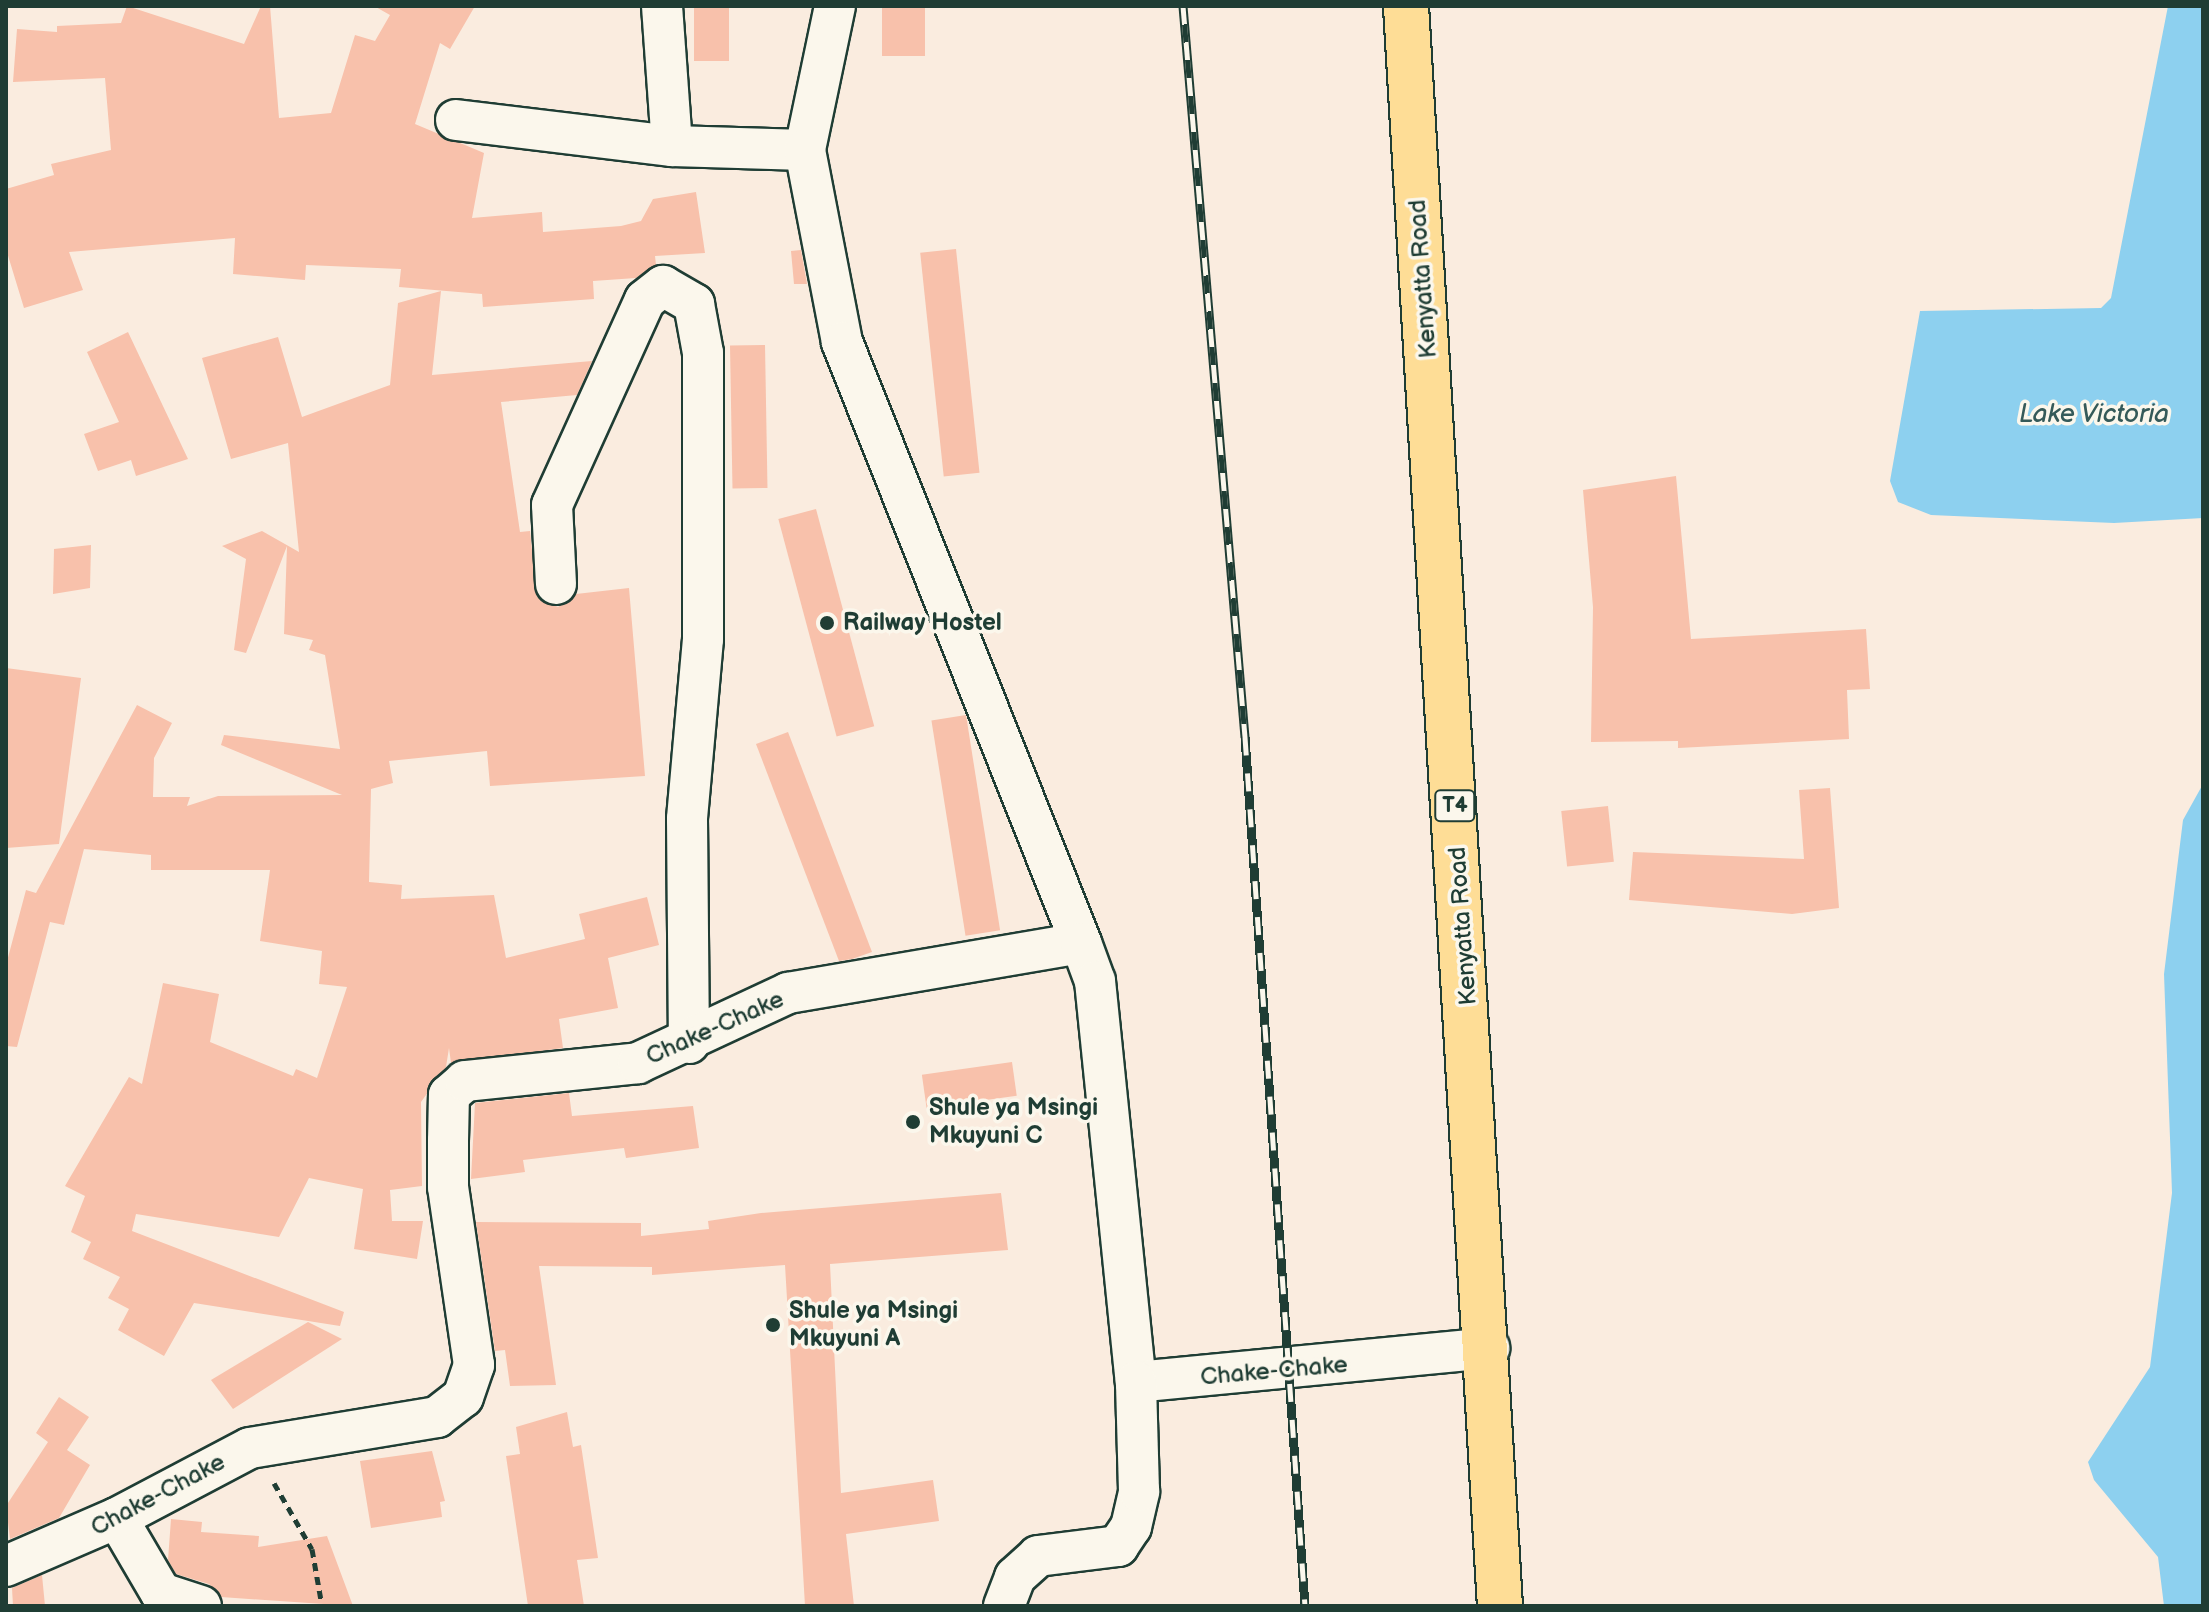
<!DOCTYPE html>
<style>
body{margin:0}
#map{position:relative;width:2209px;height:1612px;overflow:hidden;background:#faecdf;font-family:"Balsamiq Sans",sans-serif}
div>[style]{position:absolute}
.water>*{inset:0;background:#8dd0ef}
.building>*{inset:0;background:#f8c1ab;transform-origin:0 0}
.path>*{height:5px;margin-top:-2.5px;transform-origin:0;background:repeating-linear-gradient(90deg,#1f3d34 0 8px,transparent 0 14px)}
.roads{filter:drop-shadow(2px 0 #1f3d34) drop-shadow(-2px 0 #1f3d34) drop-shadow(0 2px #1f3d34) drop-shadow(0 -2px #1f3d34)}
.minor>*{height:40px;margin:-20px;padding:0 20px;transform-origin:20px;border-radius:20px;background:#fbf7ec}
.trunk>*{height:44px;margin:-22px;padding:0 22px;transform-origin:22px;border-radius:22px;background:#fedd96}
.rail>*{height:9px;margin-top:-4.5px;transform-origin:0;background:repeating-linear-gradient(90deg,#fbf7ec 0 18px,#1f3d34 0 36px);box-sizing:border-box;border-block:2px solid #1f3d34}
.dots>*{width:22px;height:22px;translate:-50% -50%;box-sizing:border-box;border:4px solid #fbf7ec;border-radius:50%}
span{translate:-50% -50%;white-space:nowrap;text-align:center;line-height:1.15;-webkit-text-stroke:7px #fbf7ec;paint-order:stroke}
.shield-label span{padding:2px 6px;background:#fbf7ec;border:2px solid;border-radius:6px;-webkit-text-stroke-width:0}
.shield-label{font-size:22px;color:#1f3d34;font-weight:700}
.street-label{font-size:24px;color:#1f3d34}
.poi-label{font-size:24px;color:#1f3d34;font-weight:700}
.left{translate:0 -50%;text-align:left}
.water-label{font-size:26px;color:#355a59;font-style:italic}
.frame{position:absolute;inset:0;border:8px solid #1f3d34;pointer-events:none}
</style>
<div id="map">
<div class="water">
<div style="clip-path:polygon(2168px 6px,2203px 6px,2203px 518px,2114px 523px,1931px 515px,1898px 502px,1890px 481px,1920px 311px,2101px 308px,2111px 298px)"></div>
<div style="clip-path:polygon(2203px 784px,2203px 1606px,2164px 1606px,2158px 1557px,2094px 1480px,2088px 1462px,2150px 1367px,2172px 1193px,2164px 974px,2183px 820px)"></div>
</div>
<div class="building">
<div style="clip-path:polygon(127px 6px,244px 44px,261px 6px,270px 6px,279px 118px,331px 113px,355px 35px,375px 41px,390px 15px,374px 6px,475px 6px,450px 49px,440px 43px,415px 124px,484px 153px,472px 218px,542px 212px,543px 232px,621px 226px,641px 221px,653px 199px,696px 192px,705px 253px,655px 256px,656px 265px,636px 278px,593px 281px,594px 299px,483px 307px,482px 294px,399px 287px,401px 269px,306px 265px,305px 280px,233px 274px,235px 238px,69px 252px,83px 290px,24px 308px,6px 249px,6px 189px,54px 175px,51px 164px,111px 150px,105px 78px,13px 82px,17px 29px,57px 32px,57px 26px,121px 23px)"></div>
<div style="left:694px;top:6px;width:35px;height:55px"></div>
<div style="left:882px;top:6px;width:43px;height:50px"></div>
<div style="left:956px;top:249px;width:225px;height:36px;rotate:84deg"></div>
<div style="clip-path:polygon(801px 250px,807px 284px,794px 284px,791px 251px)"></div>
<div style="clip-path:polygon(441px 291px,432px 375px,592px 361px,577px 395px,501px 402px,520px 532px,530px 531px,537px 597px,558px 607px,576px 594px,629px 588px,645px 776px,490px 786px,487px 751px,389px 761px,393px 783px,371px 789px,369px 882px,402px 885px,401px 899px,494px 895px,506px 958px,585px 939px,579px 914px,647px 897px,659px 945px,608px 958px,618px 1008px,559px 1019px,563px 1048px,451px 1063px,449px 1048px,446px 1067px,421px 1102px,422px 1186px,390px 1190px,392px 1221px,423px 1221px,417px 1259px,354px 1249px,363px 1189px,309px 1178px,279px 1237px,136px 1214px,132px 1231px,344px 1312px,340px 1326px,194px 1303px,164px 1356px,118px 1330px,129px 1309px,108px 1298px,120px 1277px,83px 1259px,91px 1242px,71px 1232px,85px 1196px,65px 1186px,129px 1077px,142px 1084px,163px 983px,219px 994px,210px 1042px,293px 1076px,296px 1069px,317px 1078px,347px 987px,319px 984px,322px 951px,260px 941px,270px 870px,151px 870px,151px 855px,84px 849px,64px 925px,50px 922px,17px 1047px,6px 1046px,6px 965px,26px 890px,36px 893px,137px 705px,172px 723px,154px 758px,153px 797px,190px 797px,187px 806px,218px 796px,342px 795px,221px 745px,224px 735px,340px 749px,325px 655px,309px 650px,313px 640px,284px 634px,287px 546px,246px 653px,234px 650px,246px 559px,222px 546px,262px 531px,299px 552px,288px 443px,231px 459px,202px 358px,278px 337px,302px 417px,390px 385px,398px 303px)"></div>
<div style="clip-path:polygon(128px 332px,188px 459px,136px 476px,131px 460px,98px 471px,84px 434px,119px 422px,87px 352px)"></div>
<div style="left:765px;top:345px;width:143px;height:35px;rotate:89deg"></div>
<div style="clip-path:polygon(1676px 476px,1691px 639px,1866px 629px,1870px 689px,1847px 690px,1849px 739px,1678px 748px,1678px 741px,1591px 742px,1593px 607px,1583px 490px)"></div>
<div style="left:816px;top:509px;width:225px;height:39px;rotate:75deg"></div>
<div style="clip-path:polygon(91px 545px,90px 588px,53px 594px,54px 549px)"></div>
<div style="clip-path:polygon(6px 668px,81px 678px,59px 844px,6px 848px)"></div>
<div style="left:966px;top:715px;width:218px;height:35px;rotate:81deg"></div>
<div style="clip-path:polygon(788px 732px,872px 952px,852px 959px,839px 961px,756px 744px)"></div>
<div style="clip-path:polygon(1830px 788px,1839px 908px,1792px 914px,1629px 900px,1633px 852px,1804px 859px,1799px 790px)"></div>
<div style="left:1608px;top:806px;width:56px;height:47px;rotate:84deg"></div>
<div style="left:1012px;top:1062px;width:34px;height:91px;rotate:82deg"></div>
<div style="clip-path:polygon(569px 1093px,572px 1116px,693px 1106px,699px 1148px,626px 1158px,624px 1148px,523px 1160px,525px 1172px,471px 1179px,475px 1103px)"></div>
<div style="clip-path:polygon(1001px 1193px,1008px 1250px,830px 1264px,841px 1493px,933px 1480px,939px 1521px,846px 1534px,854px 1606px,805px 1606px,785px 1265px,652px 1275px,652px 1267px,539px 1266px,556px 1385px,510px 1386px,505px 1350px,495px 1351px,476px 1222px,641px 1223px,641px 1236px,709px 1229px,708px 1221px,761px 1213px)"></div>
<div style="clip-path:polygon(308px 1322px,342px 1339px,233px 1409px,211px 1380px)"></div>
<div style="clip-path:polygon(59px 1397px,89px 1417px,67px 1450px,90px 1465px,59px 1518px,10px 1539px,6px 1506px,48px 1442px,36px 1433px)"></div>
<div style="clip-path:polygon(567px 1412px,573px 1447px,581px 1445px,598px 1558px,577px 1560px,584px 1606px,528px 1606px,506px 1456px,520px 1454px,516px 1427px)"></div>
<div style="clip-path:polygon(432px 1451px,445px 1501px,440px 1502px,442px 1517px,371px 1528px,360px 1461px)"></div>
<div style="clip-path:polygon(171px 1519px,202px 1522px,201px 1532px,259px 1536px,258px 1547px,327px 1536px,353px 1606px,221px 1597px,209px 1584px,176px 1574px,168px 1560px)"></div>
<div style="clip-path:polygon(42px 1575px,45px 1606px,13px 1606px,12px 1588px)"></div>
</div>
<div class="path">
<div style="left:274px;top:1483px;width:76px;rotate:60.1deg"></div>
<div style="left:312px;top:1549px;width:58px;rotate:80deg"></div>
</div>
<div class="roads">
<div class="minor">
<div style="left:662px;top:6px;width:140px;rotate:85.9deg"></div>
<div style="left:672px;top:146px;width:133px;rotate:1.7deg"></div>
<div style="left:835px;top:6px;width:147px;rotate:101.8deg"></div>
<div style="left:805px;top:150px;width:196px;rotate:79.1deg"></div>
<div style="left:842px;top:342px;width:647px;rotate:68.31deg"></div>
<div style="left:456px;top:120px;width:218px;rotate:6.9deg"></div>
<div style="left:556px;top:584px;width:79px;rotate:-92.9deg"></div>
<div style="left:552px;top:505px;width:225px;rotate:-65.6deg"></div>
<div style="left:645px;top:300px;width:23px;rotate:-38deg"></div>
<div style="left:663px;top:286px;width:36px;rotate:30deg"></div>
<div style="left:694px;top:304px;width:50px;rotate:79.6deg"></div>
<div style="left:703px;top:353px;width:286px;rotate:90deg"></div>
<div style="left:703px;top:639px;width:181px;rotate:95.1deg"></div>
<div style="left:687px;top:819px;width:224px;rotate:89.5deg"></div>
<div style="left:117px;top:1518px;width:87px;rotate:59.6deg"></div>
<div style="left:161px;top:1593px;width:42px;rotate:18deg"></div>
<div style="left:6px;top:1566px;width:121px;rotate:-23.4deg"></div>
<div style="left:117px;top:1518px;width:150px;rotate:-27.8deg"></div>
<div style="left:250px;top:1448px;width:190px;rotate:-9.4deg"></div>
<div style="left:437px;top:1417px;width:33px;rotate:-38deg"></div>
<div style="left:463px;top:1397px;width:34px;rotate:-71deg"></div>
<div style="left:474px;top:1365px;width:180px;rotate:-98.3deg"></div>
<div style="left:448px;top:1187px;width:46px;rotate:-90deg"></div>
<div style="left:448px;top:1141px;width:46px;rotate:-88.8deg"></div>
<div style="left:449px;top:1095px;width:21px;rotate:-41deg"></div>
<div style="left:465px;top:1081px;width:174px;rotate:-5.9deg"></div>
<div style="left:638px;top:1063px;width:166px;rotate:-25deg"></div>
<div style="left:788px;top:993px;width:297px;rotate:-9.7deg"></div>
<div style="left:1081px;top:943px;width:40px;rotate:69.8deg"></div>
<div style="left:1095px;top:981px;width:403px;rotate:84.2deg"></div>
<div style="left:1136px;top:1382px;width:355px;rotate:-5.5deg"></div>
<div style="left:1004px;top:1606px;width:31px;rotate:-69deg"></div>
<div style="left:1015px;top:1577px;width:31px;rotate:-42deg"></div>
<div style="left:1038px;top:1556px;width:81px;rotate:-7.1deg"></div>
<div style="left:1118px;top:1546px;width:23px;rotate:-56deg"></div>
<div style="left:1131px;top:1527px;width:37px;rotate:-77deg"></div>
<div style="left:1139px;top:1491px;width:109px;rotate:-91.6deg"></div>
</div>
<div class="trunk">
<div style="left:1406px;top:6px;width:1603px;rotate:86.64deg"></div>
</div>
</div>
<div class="rail">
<div style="left:1183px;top:6px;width:734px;rotate:85.15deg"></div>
<div style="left:1245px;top:737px;width:871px;rotate:86.05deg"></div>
</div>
<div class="dots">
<div style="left:827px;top:623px;background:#1f3d34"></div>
<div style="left:913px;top:1122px;background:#1f3d34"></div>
<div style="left:773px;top:1325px;background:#1f3d34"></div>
</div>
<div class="shield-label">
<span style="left:1455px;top:806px">T4</span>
</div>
<div class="street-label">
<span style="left:1423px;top:279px;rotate:-94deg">Kenyatta Road</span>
<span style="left:1463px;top:926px;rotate:-94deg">Kenyatta Road</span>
<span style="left:715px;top:1028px;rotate:-24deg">Chake-Chake</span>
<span style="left:1274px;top:1371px;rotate:-5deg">Chake-Chake</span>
<span style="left:158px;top:1495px;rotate:-28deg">Chake-Chake</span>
</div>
<div class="poi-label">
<span class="left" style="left:843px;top:623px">Railway Hostel</span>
<span class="left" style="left:929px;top:1122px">Shule ya Msingi<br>Mkuyuni C</span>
<span class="left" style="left:789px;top:1325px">Shule ya Msingi<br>Mkuyuni A</span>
</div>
<div class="water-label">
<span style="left:2094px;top:415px">Lake Victoria</span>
</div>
<div class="frame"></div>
</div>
